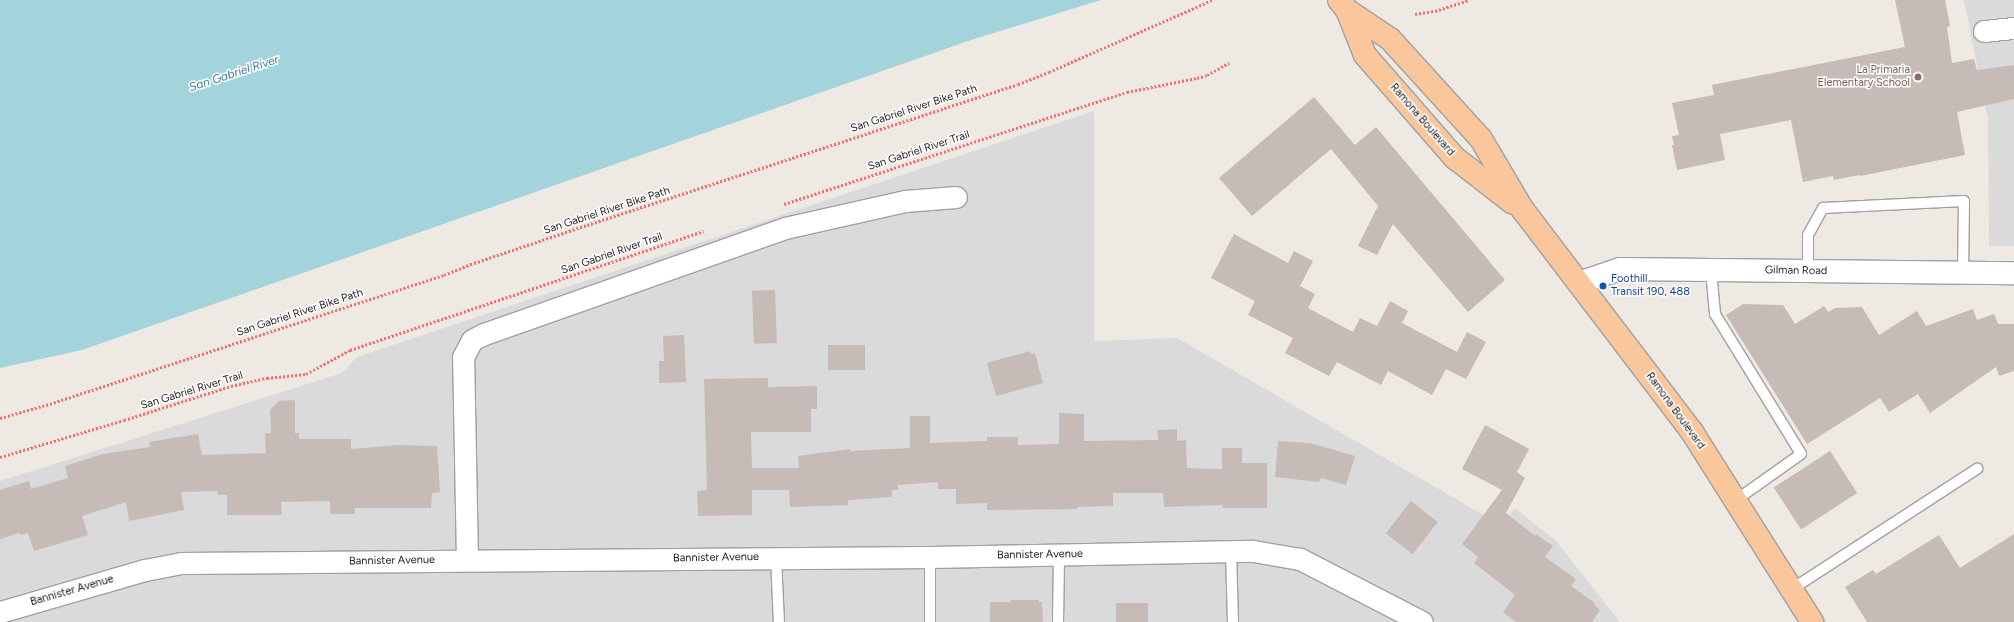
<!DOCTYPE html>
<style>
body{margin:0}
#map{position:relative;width:2014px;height:622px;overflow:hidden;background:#eee9e3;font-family:Figtree,sans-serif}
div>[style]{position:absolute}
.residential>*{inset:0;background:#dbdada}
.water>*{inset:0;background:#a4d4db}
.building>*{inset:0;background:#c6bbb6;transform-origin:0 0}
.path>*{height:2.5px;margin-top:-1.25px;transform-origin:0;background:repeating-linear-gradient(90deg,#f76b6b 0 2px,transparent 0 4px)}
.roads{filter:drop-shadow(1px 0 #a1a1a1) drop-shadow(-1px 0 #a1a1a1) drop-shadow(0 1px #a1a1a1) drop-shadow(0 -1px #a1a1a1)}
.service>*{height:10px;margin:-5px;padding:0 5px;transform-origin:5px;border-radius:5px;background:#fff}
.minor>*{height:21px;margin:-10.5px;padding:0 10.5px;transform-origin:10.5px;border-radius:10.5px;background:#fff}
.tertiary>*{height:22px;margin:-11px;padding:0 11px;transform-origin:11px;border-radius:11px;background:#fff}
.primary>*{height:22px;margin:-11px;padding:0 11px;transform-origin:11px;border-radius:11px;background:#fac79c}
.dots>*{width:11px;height:11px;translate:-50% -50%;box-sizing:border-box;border:2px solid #fff;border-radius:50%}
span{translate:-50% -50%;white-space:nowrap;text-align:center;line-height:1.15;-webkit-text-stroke:3px #fff;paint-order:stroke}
.education-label{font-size:11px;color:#785e54}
.right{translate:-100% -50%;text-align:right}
.street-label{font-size:11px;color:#1d1d1d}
.transit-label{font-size:11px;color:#164399}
.left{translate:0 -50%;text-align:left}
.water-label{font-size:12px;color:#45799c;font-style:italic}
</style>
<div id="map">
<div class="residential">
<div style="clip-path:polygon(1964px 0,2014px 0,2014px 246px,1989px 246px,1988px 119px)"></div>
<div style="clip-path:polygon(1094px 111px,1094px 341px,1177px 338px,1501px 525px,1515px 508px,1556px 541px,1620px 622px,0 622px,0 481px,342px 373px,357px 357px)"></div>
</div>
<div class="water">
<div style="clip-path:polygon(0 0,1101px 0,971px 40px,82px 350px,0 368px)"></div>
</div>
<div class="building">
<div style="clip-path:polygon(1895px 0,1945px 0,1950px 26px,1947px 27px,1952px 63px,1974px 59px,1977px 70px,2014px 65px,2014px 99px,1957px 112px,1965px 155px,1860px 176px,1859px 175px,1834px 180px,1833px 176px,1803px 182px,1791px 120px,1720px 134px,1725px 160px,1677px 170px,1672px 145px,1674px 145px,1672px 136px,1679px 135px,1672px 103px,1714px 95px,1712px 85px,1905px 47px)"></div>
<div style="clip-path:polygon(1314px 97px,1355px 145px,1376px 127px,1505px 280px,1468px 312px,1393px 224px,1377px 255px,1358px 246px,1378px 206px,1331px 149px,1252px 216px,1219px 178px)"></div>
<div style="clip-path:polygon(1234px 234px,1288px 263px,1294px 251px,1313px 261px,1300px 286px,1315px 294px,1308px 308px,1353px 332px,1360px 318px,1377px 326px,1390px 301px,1408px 311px,1402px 323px,1457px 352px,1467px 332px,1486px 342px,1466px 379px,1446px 369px,1432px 395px,1388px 371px,1381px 385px,1337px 362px,1329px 376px,1285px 353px,1293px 338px,1248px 315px,1255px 301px,1211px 278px)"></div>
<div style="left:775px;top:290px;width:53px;height:23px;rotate:88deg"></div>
<div style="clip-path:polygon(1743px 304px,1783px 305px,1795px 324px,1824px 306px,1828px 312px,1835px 308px,1862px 307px,1879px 335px,1917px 311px,1926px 326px,1973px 309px,1977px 320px,1994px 314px,1998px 324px,2014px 324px,2014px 371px,1999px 376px,1996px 367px,1930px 413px,1918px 394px,1889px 412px,1880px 398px,1807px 444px,1726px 315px)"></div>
<div style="clip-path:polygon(684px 335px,686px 382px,659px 383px,659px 361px,664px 361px,663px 336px)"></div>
<div style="left:865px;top:345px;width:25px;height:37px;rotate:90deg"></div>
<div style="clip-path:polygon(1030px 351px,1031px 354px,1035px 353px,1043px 383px,996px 396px,987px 363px)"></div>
<div style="clip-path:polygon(768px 378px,768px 387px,817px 386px,817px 409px,811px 409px,811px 432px,751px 432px,752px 468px,799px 468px,798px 456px,850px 449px,850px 451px,910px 448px,910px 416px,930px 416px,930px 443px,987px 441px,987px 437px,1018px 437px,1018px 445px,1059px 444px,1059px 413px,1084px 414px,1084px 441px,1158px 440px,1157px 430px,1177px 429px,1177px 441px,1186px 440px,1187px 468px,1222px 469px,1222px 448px,1242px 448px,1242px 463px,1267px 463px,1267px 508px,1223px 508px,1222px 505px,1164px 507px,1163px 493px,1113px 493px,1113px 506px,1077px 507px,1077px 509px,987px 510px,987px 503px,956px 504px,956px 489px,938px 489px,938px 482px,898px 485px,898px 490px,892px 490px,892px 497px,848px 500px,848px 505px,790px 507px,789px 490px,752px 490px,752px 515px,698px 516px,697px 491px,707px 490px,704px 379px)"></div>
<div style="clip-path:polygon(295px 400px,295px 433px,299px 433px,299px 439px,351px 439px,351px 449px,398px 445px,437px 446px,440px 492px,432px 493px,431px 508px,355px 508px,355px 514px,330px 514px,330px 501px,281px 502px,282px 515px,227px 515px,227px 495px,218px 495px,217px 491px,181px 492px,184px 510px,129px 521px,126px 502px,82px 516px,88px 535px,34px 551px,28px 533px,20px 535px,19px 533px,0 539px,0 490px,29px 481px,31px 489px,68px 478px,65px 466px,103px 454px,150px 447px,149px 442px,198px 434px,202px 455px,266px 453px,265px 433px,271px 433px,270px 410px,279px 401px)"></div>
<div style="clip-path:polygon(1485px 425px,1529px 449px,1517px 472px,1525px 478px,1506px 513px,1535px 536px,1536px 534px,1553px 546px,1545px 557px,1576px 579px,1571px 586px,1595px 603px,1594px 605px,1600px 610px,1592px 622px,1516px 622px,1503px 612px,1515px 595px,1474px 563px,1478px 557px,1462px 544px,1502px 490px,1462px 469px)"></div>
<div style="clip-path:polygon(1278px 441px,1310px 443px,1355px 456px,1346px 485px,1321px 478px,1319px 482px,1275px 477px)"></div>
<div style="left:1830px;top:451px;width:50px;height:67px;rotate:57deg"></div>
<div style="left:1411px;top:501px;width:34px;height:41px;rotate:38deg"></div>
<div style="clip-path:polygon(2014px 534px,2014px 622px,1867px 622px,1845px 587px,1873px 570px,1876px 574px,1939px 535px,1960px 568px)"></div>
<div style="clip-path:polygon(1011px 600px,1039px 600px,1039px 602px,1042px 602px,1043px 622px,990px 622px,990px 602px,1011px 602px)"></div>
<div style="left:1116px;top:603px;width:32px;height:19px"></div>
</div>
<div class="path">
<div style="left:1415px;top:14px;width:20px;rotate:-9deg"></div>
<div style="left:1435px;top:11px;width:36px;rotate:-18deg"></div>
<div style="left:784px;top:204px;width:361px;rotate:-18.1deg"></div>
<div style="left:1127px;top:92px;width:71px;rotate:-11.3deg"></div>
<div style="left:1197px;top:78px;width:10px;rotate:-17deg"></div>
<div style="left:1207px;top:75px;width:25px;rotate:-29deg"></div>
<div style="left:0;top:418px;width:48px;rotate:-15.8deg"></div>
<div style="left:46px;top:405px;width:419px;rotate:-18.1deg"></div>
<div style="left:444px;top:275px;width:32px;rotate:-22deg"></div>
<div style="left:474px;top:263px;width:119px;rotate:-18.6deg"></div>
<div style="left:587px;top:225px;width:453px;rotate:-18.1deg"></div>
<div style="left:1018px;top:84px;width:33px;rotate:-21deg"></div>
<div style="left:1049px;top:72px;width:178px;rotate:-23.8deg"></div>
<div style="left:0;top:457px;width:129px;rotate:-16.6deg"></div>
<div style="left:124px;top:420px;width:112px;rotate:-17.6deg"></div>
<div style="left:231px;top:386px;width:37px;rotate:-13deg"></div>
<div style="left:267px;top:378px;width:39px;rotate:-6deg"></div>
<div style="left:306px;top:374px;width:50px;rotate:-28.6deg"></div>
<div style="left:350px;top:350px;width:373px;rotate:-18.6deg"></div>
</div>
<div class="roads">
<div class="service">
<div style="left:1711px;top:270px;width:44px;rotate:84.8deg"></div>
<div style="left:1715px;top:314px;width:164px;rotate:58.4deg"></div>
<div style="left:1801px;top:454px;width:80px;rotate:144.7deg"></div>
<div style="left:1808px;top:271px;width:36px;rotate:-90deg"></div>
<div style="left:1808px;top:235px;width:31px;rotate:-61deg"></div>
<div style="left:1823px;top:208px;width:141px;rotate:-2.8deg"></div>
<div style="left:1964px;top:201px;width:72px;rotate:90.8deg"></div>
<div style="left:1231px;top:551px;width:71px;rotate:88.4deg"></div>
<div style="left:776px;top:557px;width:65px;rotate:87.4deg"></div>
<div style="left:1792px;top:589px;width:221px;rotate:-33deg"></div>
<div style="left:930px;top:622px;width:65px;rotate:-90deg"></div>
<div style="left:1058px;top:622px;width:67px;rotate:-89.1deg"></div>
</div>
<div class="minor">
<div style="left:1984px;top:31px;width:30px;rotate:-6deg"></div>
<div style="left:467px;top:560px;width:203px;rotate:-91.1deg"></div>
<div style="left:463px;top:357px;width:19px;rotate:-62deg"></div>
<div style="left:472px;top:340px;width:13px;rotate:-27deg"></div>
<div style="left:484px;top:334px;width:319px;rotate:-19.4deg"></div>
<div style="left:785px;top:228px;width:123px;rotate:-12.7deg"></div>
<div style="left:905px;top:201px;width:51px;rotate:-4.5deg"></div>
<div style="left:0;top:612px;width:151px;rotate:-16.2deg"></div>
<div style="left:145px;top:570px;width:37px;rotate:-11deg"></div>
<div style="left:181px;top:563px;width:749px;rotate:-0.46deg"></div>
<div style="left:930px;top:557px;width:323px;rotate:-1.1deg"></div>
<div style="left:1253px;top:551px;width:48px;rotate:9.7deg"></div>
<div style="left:1300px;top:559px;width:137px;rotate:27.3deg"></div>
</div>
<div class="tertiary">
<div style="left:1579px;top:283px;width:43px;rotate:-18.9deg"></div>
<div style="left:1620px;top:269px;width:394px;rotate:0.6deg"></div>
</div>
<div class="primary">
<div style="left:1339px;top:0;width:13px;rotate:51deg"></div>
<div style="left:1347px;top:10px;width:52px;rotate:34deg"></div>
<div style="left:1390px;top:39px;width:135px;rotate:47.7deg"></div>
<div style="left:1481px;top:139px;width:82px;rotate:59.4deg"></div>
<div style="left:1523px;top:210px;width:279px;rotate:52.7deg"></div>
<div style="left:1692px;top:432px;width:225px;rotate:57.7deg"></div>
<div style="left:1347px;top:10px;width:48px;rotate:68.2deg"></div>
<div style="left:1365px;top:55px;width:137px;rotate:48.9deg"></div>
<div style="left:1455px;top:158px;width:73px;rotate:37.8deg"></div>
</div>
</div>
<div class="dots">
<div style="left:1918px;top:77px;background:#8d6e63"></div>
<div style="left:1603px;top:286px;background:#1a4fb4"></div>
</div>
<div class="education-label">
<span class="right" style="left:1910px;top:77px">La Primaria<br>Elementary School</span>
</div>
<div class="street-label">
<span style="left:914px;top:109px;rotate:-18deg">San Gabriel River Bike Path</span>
<span style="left:1422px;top:120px;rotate:49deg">Ramona Boulevard</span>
<span style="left:919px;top:151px;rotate:-18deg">San Gabriel River Trail</span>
<span style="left:607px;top:211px;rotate:-18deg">San Gabriel River Bike Path</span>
<span style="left:612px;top:254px;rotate:-19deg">San Gabriel River Trail</span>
<span style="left:1796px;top:271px;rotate:1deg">Gilman Road</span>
<span style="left:300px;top:313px;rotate:-18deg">San Gabriel River Bike Path</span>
<span style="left:192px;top:391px;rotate:-17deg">San Gabriel River Trail</span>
<span style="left:1675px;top:411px;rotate:54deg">Ramona Boulevard</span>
<span style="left:1040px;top:555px;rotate:-1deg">Bannister Avenue</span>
<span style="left:716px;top:558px;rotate:-1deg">Bannister Avenue</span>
<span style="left:392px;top:561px;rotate:-1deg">Bannister Avenue</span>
<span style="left:72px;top:591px;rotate:-16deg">Bannister Avenue</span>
</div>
<div class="transit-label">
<span class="left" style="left:1611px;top:286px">Foothill<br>Transit 190, 488</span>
</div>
<div class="water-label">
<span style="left:234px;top:74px;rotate:-18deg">San Gabriel River</span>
</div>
</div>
